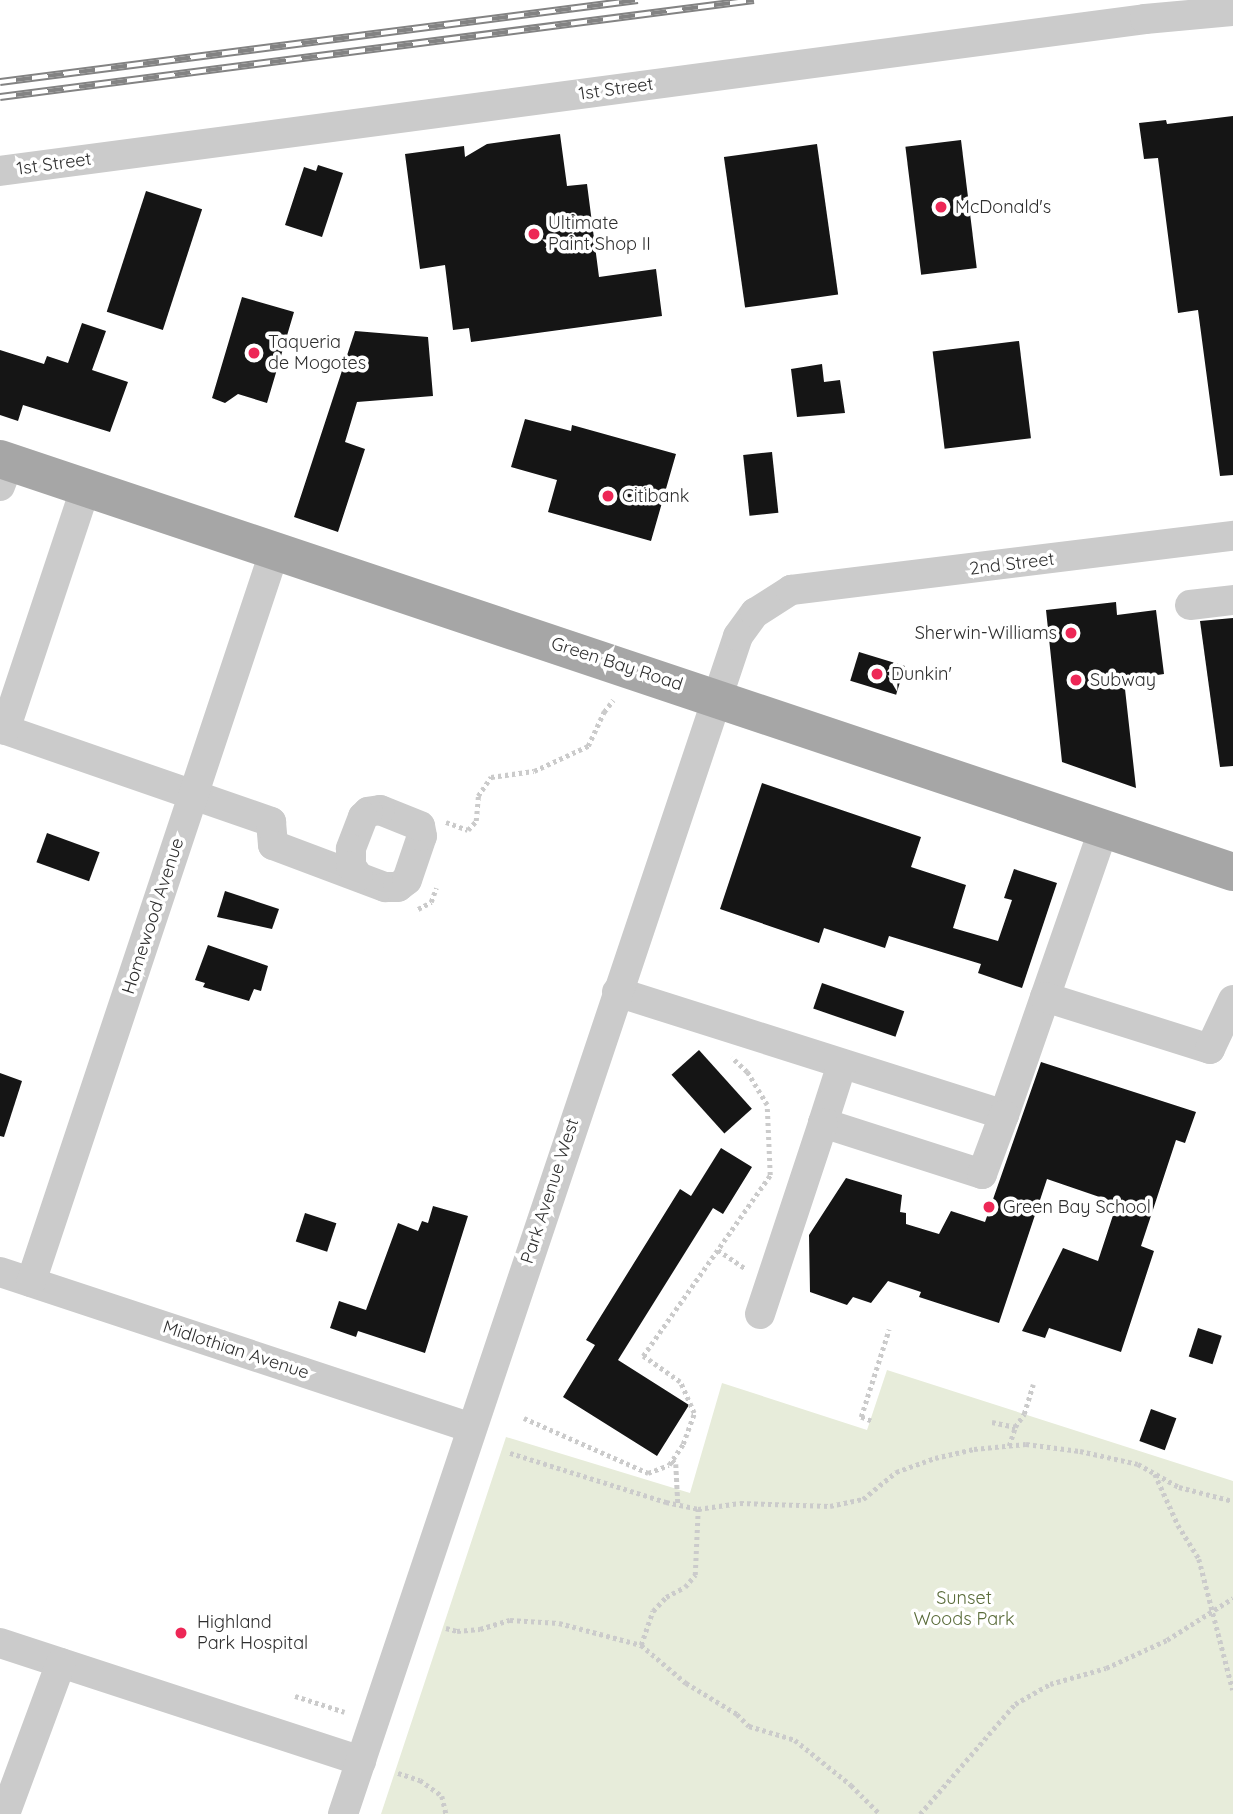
<!DOCTYPE html>
<style>
body{margin:0}
#map{position:relative;width:1233px;height:1814px;overflow:hidden;background:#fff;font-family:Quicksand,sans-serif}
div>[style]{position:absolute}
.green>*{inset:0;background:#e7ecda}
.building>*{inset:0;background:#151515;transform-origin:0 0}
.path>*{height:4.5px;margin-top:-2.25px;transform-origin:0;background:repeating-linear-gradient(90deg,#cbcbcb 0 3.5px,transparent 0 7px)}
.minor>*{height:30px;margin:-15px;padding:0 15px;transform-origin:15px;border-radius:15px;background:#cbcbcb}
.major>*{height:38px;margin:-19px;padding:0 19px;transform-origin:19px;border-radius:19px;background:#a6a6a6}
.rail>*{height:8px;margin-top:-4px;transform-origin:0;background:repeating-linear-gradient(90deg,#fff 0 16px,#838383 0 32px);box-sizing:border-box;border-block:2px solid #838383}
.dots>*{width:19px;height:19px;translate:-50% -50%;box-sizing:border-box;border:4px solid #fff;border-radius:50%}
span{translate:-50% -50%;white-space:nowrap;text-align:center;line-height:1.15;-webkit-text-stroke:7px #fff;paint-order:stroke}
.street-label{font-size:18px;color:#2e2e2e}
.poi-label{font-size:18px;color:#2e2e2e}
.left{translate:0 -50%;text-align:left}
.right{translate:-100% -50%;text-align:right}
.park-label{font-size:18px;color:#596b39}
</style>
<div id="map">
<div class="green">
<div style="clip-path:polygon(887px 1370px,1233px 1481px,1233px 1814px,381px 1814px,506px 1437px,690px 1493px,722px 1383px,867px 1430px)"></div>
</div>
<div class="building">
<div style="clip-path:polygon(1233px 116px,1233px 475px,1220px 476px,1198px 310px,1178px 313px,1158px 158px,1144px 159px,1139px 123px,1166px 120px,1167px 124px)"></div>
<div style="clip-path:polygon(560px 134px,567px 186px,587px 184px,599px 277px,656px 269px,662px 316px,471px 342px,469px 328px,453px 330px,445px 265px,420px 269px,405px 154px,464px 146px,465px 157px,487px 144px)"></div>
<div style="left:961px;top:140px;width:129px;height:56px;rotate:83deg"></div>
<div style="left:817px;top:144px;width:152px;height:94px;rotate:82deg"></div>
<div style="clip-path:polygon(318px 165px,343px 173px,322px 237px,285px 225px,304px 167px,316px 171px)"></div>
<div style="left:146px;top:191px;width:59px;height:127px;rotate:18deg"></div>
<div style="clip-path:polygon(242px 297px,294px 312px,267px 403px,238px 394px,225px 403px,212px 398px)"></div>
<div style="clip-path:polygon(82px 323px,106px 331px,92px 370px,128px 382px,110px 432px,23px 405px,18px 421px,0 415px,0 350px,44px 364px,47px 356px,68px 363px)"></div>
<div style="clip-path:polygon(355px 331px,428px 337px,433px 396px,357px 402px,345px 442px,365px 449px,338px 532px,294px 517px)"></div>
<div style="left:1019px;top:341px;width:98px;height:87px;rotate:83deg"></div>
<div style="clip-path:polygon(822px 364px,824px 382px,840px 380px,845px 413px,797px 417px,791px 369px)"></div>
<div style="clip-path:polygon(525px 419px,571px 431px,572px 425px,676px 454px,651px 541px,548px 512px,557px 480px,511px 467px)"></div>
<div style="left:772px;top:452px;width:61px;height:29px;rotate:84deg"></div>
<div style="clip-path:polygon(1116px 602px,1117px 615px,1156px 610px,1164px 674px,1124px 680px,1136px 788px,1062px 762px,1046px 610px)"></div>
<div style="clip-path:polygon(1233px 618px,1233px 766px,1220px 767px,1200px 621px)"></div>
<div style="left:859px;top:652px;width:48px;height:30px;rotate:17deg"></div>
<div style="clip-path:polygon(762px 783px,921px 837px,911px 867px,966px 885px,953px 928px,998px 941px,1012px 900px,1004px 898px,1014px 869px,1057px 883px,1022px 988px,978px 973px,981px 964px,889px 936px,885px 948px,824px 928px,819px 943px,720px 909px)"></div>
<div style="left:47px;top:833px;width:56px;height:31px;rotate:20deg"></div>
<div style="clip-path:polygon(225px 891px,279px 909px,272px 929px,217px 917px)"></div>
<div style="clip-path:polygon(208px 945px,268px 966px,261px 991px,254px 989px,249px 1001px,203px 987px,205px 983px,195px 980px)"></div>
<div style="left:822px;top:983px;width:87px;height:27px;rotate:19deg"></div>
<div style="left:699px;top:1050px;width:79px;height:37px;rotate:48deg"></div>
<div style="clip-path:polygon(1041px 1062px,1196px 1112px,1185px 1143px,1176px 1140px,1141px 1246px,1154px 1251px,1121px 1352px,1049px 1328px,1045px 1338px,1022px 1331px,1063px 1248px,1098px 1261px,1117px 1203px,1047px 1179px,999px 1323px,919px 1297px,921px 1292px,888px 1281px,871px 1303px,853px 1297px,847px 1305px,810px 1292px,809px 1235px,846px 1178px,902px 1195px,900px 1212px,906px 1213px,906px 1224px,939px 1234px,951px 1211px,985px 1222px)"></div>
<div style="clip-path:polygon(0 1073px,22px 1081px,4px 1137px,0 1136px)"></div>
<div style="clip-path:polygon(721px 1148px,752px 1167px,723px 1214px,713px 1208px,618px 1360px,689px 1405px,657px 1456px,563px 1397px,595px 1345px,586px 1340px,680px 1189px,691px 1196px)"></div>
<div style="clip-path:polygon(433px 1206px,468px 1216px,425px 1353px,358px 1331px,356px 1337px,330px 1328px,339px 1301px,366px 1310px,398px 1223px,418px 1231px,422px 1221px,428px 1223px)"></div>
<div style="left:305px;top:1213px;width:33px;height:30px;rotate:18deg"></div>
<div style="left:1198px;top:1328px;width:25px;height:30px;rotate:18deg"></div>
<div style="left:1151px;top:1409px;width:27px;height:34px;rotate:20deg"></div>
</div>
<div class="path">
<div style="left:446px;top:822px;width:23px;rotate:20deg"></div>
<div style="left:468px;top:830px;width:12px;rotate:-48deg"></div>
<div style="left:476px;top:821px;width:25px;rotate:-85deg"></div>
<div style="left:478px;top:796px;width:23px;rotate:-56deg"></div>
<div style="left:491px;top:777px;width:43px;rotate:-7.9deg"></div>
<div style="left:534px;top:771px;width:60px;rotate:-24.8deg"></div>
<div style="left:588px;top:746px;width:38px;rotate:-65deg"></div>
<div style="left:604px;top:712px;width:15px;rotate:-53deg"></div>
<div style="left:418px;top:909px;width:15px;rotate:-28deg"></div>
<div style="left:431px;top:902px;width:15px;rotate:-70deg"></div>
<div style="left:718px;top:1250px;width:34px;rotate:34deg"></div>
<div style="left:524px;top:1418px;width:136px;rotate:23.9deg"></div>
<div style="left:648px;top:1473px;width:22px;rotate:-21deg"></div>
<div style="left:669px;top:1465px;width:25px;rotate:-56deg"></div>
<div style="left:683px;top:1444px;width:33px;rotate:-70deg"></div>
<div style="left:694px;top:1413px;width:34px;rotate:-114deg"></div>
<div style="left:680px;top:1382px;width:45px;rotate:-144.9deg"></div>
<div style="left:643px;top:1356px;width:221px;rotate:-54.9deg"></div>
<div style="left:770px;top:1175px;width:70px;rotate:-92.5deg"></div>
<div style="left:767px;top:1105px;width:39px;rotate:-121deg"></div>
<div style="left:747px;top:1072px;width:21px;rotate:-137deg"></div>
<div style="left:871px;top:1421px;width:11px;rotate:-158deg"></div>
<div style="left:861px;top:1417px;width:92px;rotate:-72.3deg"></div>
<div style="left:992px;top:1422px;width:24px;rotate:12deg"></div>
<div style="left:1009px;top:1446px;width:20px;rotate:-72deg"></div>
<div style="left:1015px;top:1427px;width:16px;rotate:-55deg"></div>
<div style="left:1024px;top:1414px;width:31px;rotate:-73deg"></div>
<div style="left:510px;top:1453px;width:164px;rotate:17.4deg"></div>
<div style="left:666px;top:1502px;width:33px;rotate:12deg"></div>
<div style="left:698px;top:1509px;width:42px;rotate:-8.1deg"></div>
<div style="left:740px;top:1503px;width:90px;rotate:1.9deg"></div>
<div style="left:830px;top:1506px;width:34px;rotate:-12deg"></div>
<div style="left:863px;top:1499px;width:43px;rotate:-39.3deg"></div>
<div style="left:896px;top:1472px;width:41px;rotate:-19.7deg"></div>
<div style="left:935px;top:1458px;width:40px;rotate:-13deg"></div>
<div style="left:974px;top:1449px;width:52px;rotate:-5.5deg"></div>
<div style="left:1026px;top:1444px;width:54px;rotate:7.4deg"></div>
<div style="left:1080px;top:1451px;width:59px;rotate:12.6deg"></div>
<div style="left:1138px;top:1464px;width:47px;rotate:29.3deg"></div>
<div style="left:1179px;top:1487px;width:56px;rotate:14.5deg"></div>
<div style="left:672px;top:1460px;width:6px;rotate:45deg"></div>
<div style="left:676px;top:1464px;width:40px;rotate:87.1deg"></div>
<div style="left:1155px;top:1474px;width:56px;rotate:65.7deg"></div>
<div style="left:1178px;top:1525px;width:40px;rotate:58deg"></div>
<div style="left:1199px;top:1559px;width:135px;rotate:75.5deg"></div>
<div style="left:446px;top:1628px;width:11px;rotate:15deg"></div>
<div style="left:457px;top:1631px;width:23px;rotate:-5deg"></div>
<div style="left:480px;top:1629px;width:31px;rotate:-17deg"></div>
<div style="left:510px;top:1620px;width:49px;rotate:3.5deg"></div>
<div style="left:559px;top:1623px;width:85px;rotate:15deg"></div>
<div style="left:641px;top:1645px;width:59px;rotate:40.2deg"></div>
<div style="left:686px;top:1683px;width:60px;rotate:31.3deg"></div>
<div style="left:737px;top:1714px;width:17px;rotate:45deg"></div>
<div style="left:749px;top:1726px;width:48px;rotate:16.9deg"></div>
<div style="left:795px;top:1740px;width:72px;rotate:38.8deg"></div>
<div style="left:851px;top:1785px;width:41px;rotate:45deg"></div>
<div style="left:641px;top:1645px;width:36px;rotate:-71deg"></div>
<div style="left:653px;top:1611px;width:19px;rotate:-47deg"></div>
<div style="left:666px;top:1597px;width:21px;rotate:-28deg"></div>
<div style="left:685px;top:1587px;width:16px;rotate:-50deg"></div>
<div style="left:695px;top:1575px;width:66px;rotate:-87.4deg"></div>
<div style="left:295px;top:1696px;width:52px;rotate:17.7deg"></div>
<div style="left:398px;top:1773px;width:23px;rotate:18deg"></div>
<div style="left:420px;top:1780px;width:27px;rotate:36deg"></div>
<div style="left:442px;top:1796px;width:18px;rotate:77deg"></div>
<div style="left:920px;top:1814px;width:145px;rotate:-49.2deg"></div>
<div style="left:1015px;top:1704px;width:40px;rotate:-29.7deg"></div>
<div style="left:1050px;top:1684px;width:58px;rotate:-15.9deg"></div>
<div style="left:1106px;top:1668px;width:67px;rotate:-24.7deg"></div>
<div style="left:1167px;top:1640px;width:78px;rotate:-32.5deg"></div>
</div>
<div class="minor">
<div style="left:0;top:171px;width:1155px;rotate:-7.56deg"></div>
<div style="left:1145px;top:19px;width:88px;rotate:-5.2deg"></div>
<div style="left:0;top:486px;width:26px;rotate:-69deg"></div>
<div style="left:1190px;top:605px;width:43px;rotate:-6.6deg"></div>
<div style="left:0;top:728px;width:287px;rotate:19.1deg"></div>
<div style="left:271px;top:822px;width:23px;rotate:85deg"></div>
<div style="left:273px;top:845px;width:120px;rotate:20.6deg"></div>
<div style="left:385px;top:887px;width:13px"></div>
<div style="left:398px;top:887px;width:11px;rotate:-38deg"></div>
<div style="left:407px;top:880px;width:46px;rotate:-71.2deg"></div>
<div style="left:422px;top:836px;width:10px;rotate:-101deg"></div>
<div style="left:420px;top:826px;width:43px;rotate:-158.2deg"></div>
<div style="left:380px;top:810px;width:12px;rotate:171deg"></div>
<div style="left:368px;top:812px;width:7px;rotate:135deg"></div>
<div style="left:363px;top:817px;width:34px;rotate:111deg"></div>
<div style="left:351px;top:849px;width:17px;rotate:90deg"></div>
<div style="left:351px;top:866px;width:12px;rotate:55deg"></div>
<div style="left:5px;top:730px;width:256px;rotate:-71.6deg"></div>
<div style="left:617px;top:992px;width:406px;rotate:17.6deg"></div>
<div style="left:1004px;top:1115px;width:304px;rotate:-70.8deg"></div>
<div style="left:1045px;top:997px;width:173px;rotate:17.5deg"></div>
<div style="left:1210px;top:1049px;width:54px;rotate:-64.9deg"></div>
<div style="left:842px;top:1064px;width:62px;rotate:107.9deg"></div>
<div style="left:823px;top:1123px;width:167px;rotate:17.8deg"></div>
<div style="left:982px;top:1174px;width:63px;rotate:-69.6deg"></div>
<div style="left:0;top:1272px;width:496px;rotate:18.3deg"></div>
<div style="left:31px;top:1282px;width:772px;rotate:-71.57deg"></div>
<div style="left:760px;top:1314px;width:201px;rotate:-71.7deg"></div>
<div style="left:0;top:1643px;width:380px;rotate:18.1deg"></div>
<div style="left:5px;top:1814px;width:161px;rotate:-69.7deg"></div>
<div style="left:343px;top:1814px;width:1242px;rotate:-71.46deg"></div>
<div style="left:738px;top:636px;width:29px;rotate:-54deg"></div>
<div style="left:755px;top:613px;width:43px;rotate:-32.6deg"></div>
<div style="left:791px;top:590px;width:445px;rotate:-7deg"></div>
</div>
<div class="major">
<div style="left:0;top:459px;width:1300px;rotate:18.52deg"></div>
</div>
<div class="rail">
<div style="left:0;top:82px;width:643px;rotate:-7.32deg"></div>
<div style="left:0;top:97px;width:760px;rotate:-7.33deg"></div>
</div>
<div class="dots">
<div style="left:941px;top:207px;background:#ed2756"></div>
<div style="left:534px;top:234px;background:#ed2756"></div>
<div style="left:254px;top:353px;background:#ed2756"></div>
<div style="left:608px;top:496px;background:#ed2756"></div>
<div style="left:1071px;top:633px;background:#ed2756"></div>
<div style="left:877px;top:674px;background:#ed2756"></div>
<div style="left:1076px;top:680px;background:#ed2756"></div>
<div style="left:989px;top:1207px;background:#ed2756"></div>
<div style="left:181px;top:1633px;background:#ed2756"></div>
</div>
<div class="street-label">
<span style="left:616px;top:89px;rotate:-8deg">1st Street</span>
<span style="left:54px;top:164px;rotate:-8deg">1st Street</span>
<span style="left:1012px;top:564px;rotate:-7deg">2nd Street</span>
<span style="left:617px;top:664px;rotate:18deg">Green Bay Road</span>
<span style="left:153px;top:916px;rotate:-72deg">Homewood Avenue</span>
<span style="left:550px;top:1191px;rotate:-72deg">Park Avenue West</span>
<span style="left:236px;top:1350px;rotate:18deg">Midlothian Avenue</span>
</div>
<div class="poi-label">
<span class="left" style="left:955px;top:207px">McDonald's</span>
<span class="left" style="left:548px;top:234px">Ultimate<br>Paint Shop II</span>
<span class="left" style="left:268px;top:353px">Taqueria<br>de Mogotes</span>
<span class="left" style="left:622px;top:496px">Citibank</span>
<span class="right" style="left:1057px;top:633px">Sherwin-Williams</span>
<span class="left" style="left:891px;top:674px">Dunkin'</span>
<span class="left" style="left:1090px;top:680px">Subway</span>
<span class="left" style="left:1003px;top:1207px">Green Bay School</span>
<span class="left" style="left:197px;top:1633px">Highland<br>Park Hospital</span>
</div>
<div class="park-label">
<span style="left:964px;top:1609px">Sunset<br>Woods Park</span>
</div>
</div>
